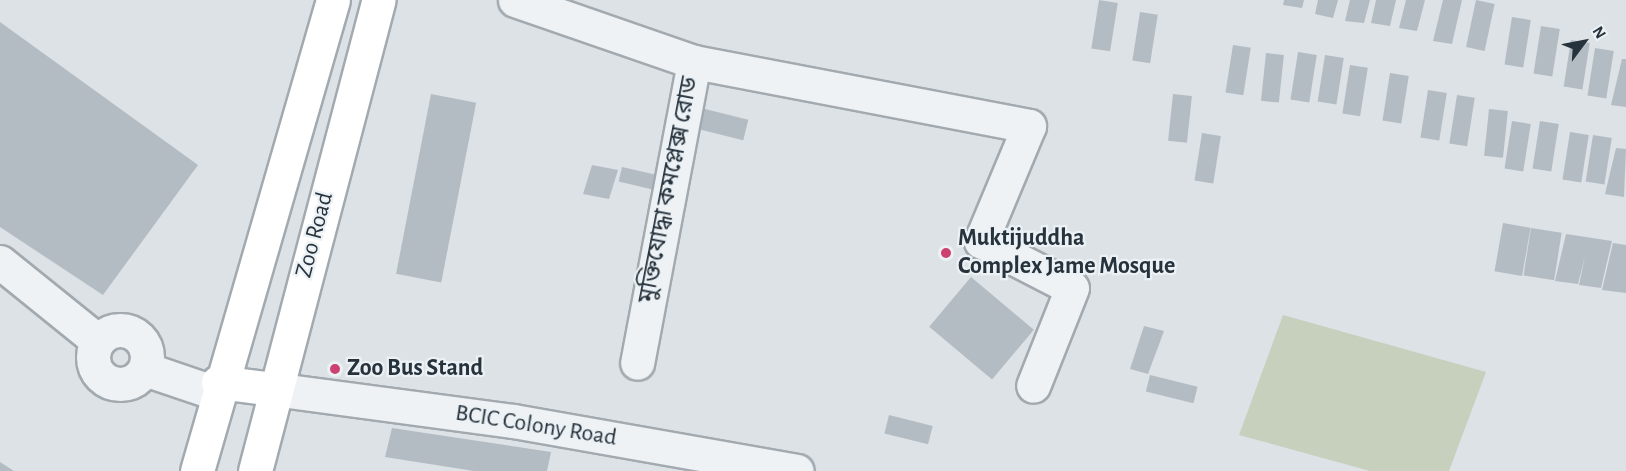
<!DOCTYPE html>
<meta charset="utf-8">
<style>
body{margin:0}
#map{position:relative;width:1626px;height:471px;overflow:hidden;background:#dce2e6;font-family:"Alegreya Sans","Noto Sans Bengali",sans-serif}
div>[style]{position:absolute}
.green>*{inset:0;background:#c6d0bd}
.building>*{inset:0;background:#b4bcc3;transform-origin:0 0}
.roads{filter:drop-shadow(2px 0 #a2aab0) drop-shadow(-2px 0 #a2aab0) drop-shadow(0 2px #a2aab0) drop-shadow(0 -2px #a2aab0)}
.minor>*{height:33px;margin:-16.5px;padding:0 16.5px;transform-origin:16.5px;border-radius:16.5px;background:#eff2f5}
.minor>.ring{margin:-16.5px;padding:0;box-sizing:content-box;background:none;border:33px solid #eff2f5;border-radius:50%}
.major>*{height:33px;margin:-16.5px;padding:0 16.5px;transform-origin:16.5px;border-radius:16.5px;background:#fff}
.dots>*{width:16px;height:16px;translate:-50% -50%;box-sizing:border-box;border:3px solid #ebf1f4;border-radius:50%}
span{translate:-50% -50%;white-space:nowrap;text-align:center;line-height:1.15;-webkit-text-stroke:4.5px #ebf1f4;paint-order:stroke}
.street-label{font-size:24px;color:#26323c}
.poi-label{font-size:24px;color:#26323c;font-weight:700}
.left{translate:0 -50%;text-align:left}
.north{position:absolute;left:1554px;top:12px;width:60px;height:60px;-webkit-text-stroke:4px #ebf1f4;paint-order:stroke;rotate:58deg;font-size:16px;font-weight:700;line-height:24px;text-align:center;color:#26323c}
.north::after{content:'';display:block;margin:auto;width:21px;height:27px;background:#26323c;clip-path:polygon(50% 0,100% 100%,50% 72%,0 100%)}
</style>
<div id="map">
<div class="green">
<div style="clip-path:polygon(1283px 315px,1486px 372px,1449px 471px,1370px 471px,1239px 435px)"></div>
</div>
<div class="building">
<div style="left:1099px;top:0;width:19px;height:49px;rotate:9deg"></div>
<div style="clip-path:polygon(1284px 0,1304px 0,1302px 8px,1283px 5px)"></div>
<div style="clip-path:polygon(1318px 0,1338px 0,1333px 18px,1315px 14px)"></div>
<div style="clip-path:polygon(1350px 0,1370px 0,1364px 23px,1345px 21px)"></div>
<div style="clip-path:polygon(1376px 0,1396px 0,1390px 26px,1371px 23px)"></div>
<div style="clip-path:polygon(1406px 0,1425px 0,1417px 31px,1399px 28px)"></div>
<div style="clip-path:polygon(1443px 0,1462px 0,1452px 44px,1433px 41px)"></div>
<div style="left:1476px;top:0;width:19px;height:48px;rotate:12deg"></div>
<div style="left:1140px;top:12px;width:18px;height:49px;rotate:9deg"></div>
<div style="left:1512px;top:17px;width:19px;height:48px;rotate:9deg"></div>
<div style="clip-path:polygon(0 22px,198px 165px,103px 295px,0 227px)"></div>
<div style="left:1541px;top:26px;width:19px;height:48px;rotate:9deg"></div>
<div style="left:1571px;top:40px;width:19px;height:47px;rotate:9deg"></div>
<div style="left:1233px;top:45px;width:18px;height:48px;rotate:9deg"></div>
<div style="left:1595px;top:48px;width:19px;height:48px;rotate:9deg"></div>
<div style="left:1298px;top:52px;width:19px;height:48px;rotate:9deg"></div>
<div style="left:1266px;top:53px;width:18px;height:48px;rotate:6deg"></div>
<div style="left:1325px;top:55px;width:19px;height:47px;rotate:9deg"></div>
<div style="clip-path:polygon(1622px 59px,1626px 59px,1626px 107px,1611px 105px)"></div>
<div style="left:1350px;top:65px;width:18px;height:49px;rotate:9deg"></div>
<div style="left:1390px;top:73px;width:19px;height:48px;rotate:9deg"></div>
<div style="left:1428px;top:90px;width:19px;height:48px;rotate:9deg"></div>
<div style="left:431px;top:94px;width:46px;height:183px;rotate:11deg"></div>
<div style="left:1173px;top:94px;width:19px;height:47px;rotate:6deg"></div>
<div style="left:1457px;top:95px;width:18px;height:49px;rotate:9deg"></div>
<div style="left:693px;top:106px;width:57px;height:21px;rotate:14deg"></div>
<div style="left:1489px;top:109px;width:19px;height:47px;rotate:6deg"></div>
<div style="left:1512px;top:121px;width:19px;height:48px;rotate:9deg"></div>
<div style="left:1540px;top:121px;width:19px;height:48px;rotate:9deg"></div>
<div style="left:1570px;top:132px;width:19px;height:48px;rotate:9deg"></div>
<div style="left:1202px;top:133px;width:19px;height:48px;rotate:9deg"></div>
<div style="left:1593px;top:135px;width:19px;height:47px;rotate:9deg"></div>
<div style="clip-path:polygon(1616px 148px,1626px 149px,1624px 197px,1605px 194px)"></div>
<div style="clip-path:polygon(592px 165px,618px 170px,609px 199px,583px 194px)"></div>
<div style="left:622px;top:167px;width:47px;height:15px;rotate:13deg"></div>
<div style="left:1503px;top:223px;width:28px;height:49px;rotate:10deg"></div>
<div style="left:1531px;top:228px;width:31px;height:48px;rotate:9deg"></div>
<div style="clip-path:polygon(1566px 234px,1612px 241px,1601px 288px,1579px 285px,1585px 256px,1578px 284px,1555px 281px)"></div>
<div style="clip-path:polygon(1613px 243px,1626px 245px,1626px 293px,1602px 290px)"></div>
<div style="left:971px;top:277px;width:82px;height:65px;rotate:40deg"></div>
<div style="clip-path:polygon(1144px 326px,1164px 331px,1148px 374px,1130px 369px)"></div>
<div style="left:1150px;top:375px;width:49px;height:17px;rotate:14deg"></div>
<div style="left:889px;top:415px;width:45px;height:19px;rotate:14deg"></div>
<div style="clip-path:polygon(392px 428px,551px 452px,547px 471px,474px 471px,385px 457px)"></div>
<div style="clip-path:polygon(0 462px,14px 471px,0 471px)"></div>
</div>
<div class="roads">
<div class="minor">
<div style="left:515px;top:0;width:189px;rotate:19.1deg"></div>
<div style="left:694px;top:62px;width:306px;rotate:100.7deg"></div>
<div style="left:694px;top:62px;width:341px;rotate:10.8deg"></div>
<div style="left:1029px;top:126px;width:125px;rotate:112.7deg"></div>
<div style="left:981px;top:241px;width:102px;rotate:27.3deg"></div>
<div style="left:1072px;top:288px;width:105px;rotate:111.7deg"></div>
<div style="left:0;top:262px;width:126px;rotate:38.9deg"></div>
<div class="ring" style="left:93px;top:330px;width:21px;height:21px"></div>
<div style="left:145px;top:369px;width:75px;rotate:18.7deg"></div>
<div style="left:273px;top:389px;width:243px;rotate:7.6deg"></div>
<div style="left:514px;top:421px;width:287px;rotate:10deg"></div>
</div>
<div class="major">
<div style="left:218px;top:382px;width:55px;rotate:7.3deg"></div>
<div style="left:197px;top:471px;width:490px;rotate:-73.9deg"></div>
<div style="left:255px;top:471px;width:487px;rotate:-75.3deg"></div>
</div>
</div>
<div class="dots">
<div style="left:946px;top:253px;background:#cc4170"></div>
<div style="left:335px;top:369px;background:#cc4170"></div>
</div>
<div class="street-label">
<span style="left:669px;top:190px;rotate:-79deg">মুক্তিযোদ্ধা কমপ্লেক্স রোড</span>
<span style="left:315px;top:235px;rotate:-75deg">Zoo Road</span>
<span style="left:536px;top:426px;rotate:9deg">BCIC Colony Road</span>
</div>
<div class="poi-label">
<span class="left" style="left:958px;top:253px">Muktijuddha<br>Complex Jame Mosque</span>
<span class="left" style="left:347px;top:369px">Zoo Bus Stand</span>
</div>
<div class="north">N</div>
</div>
